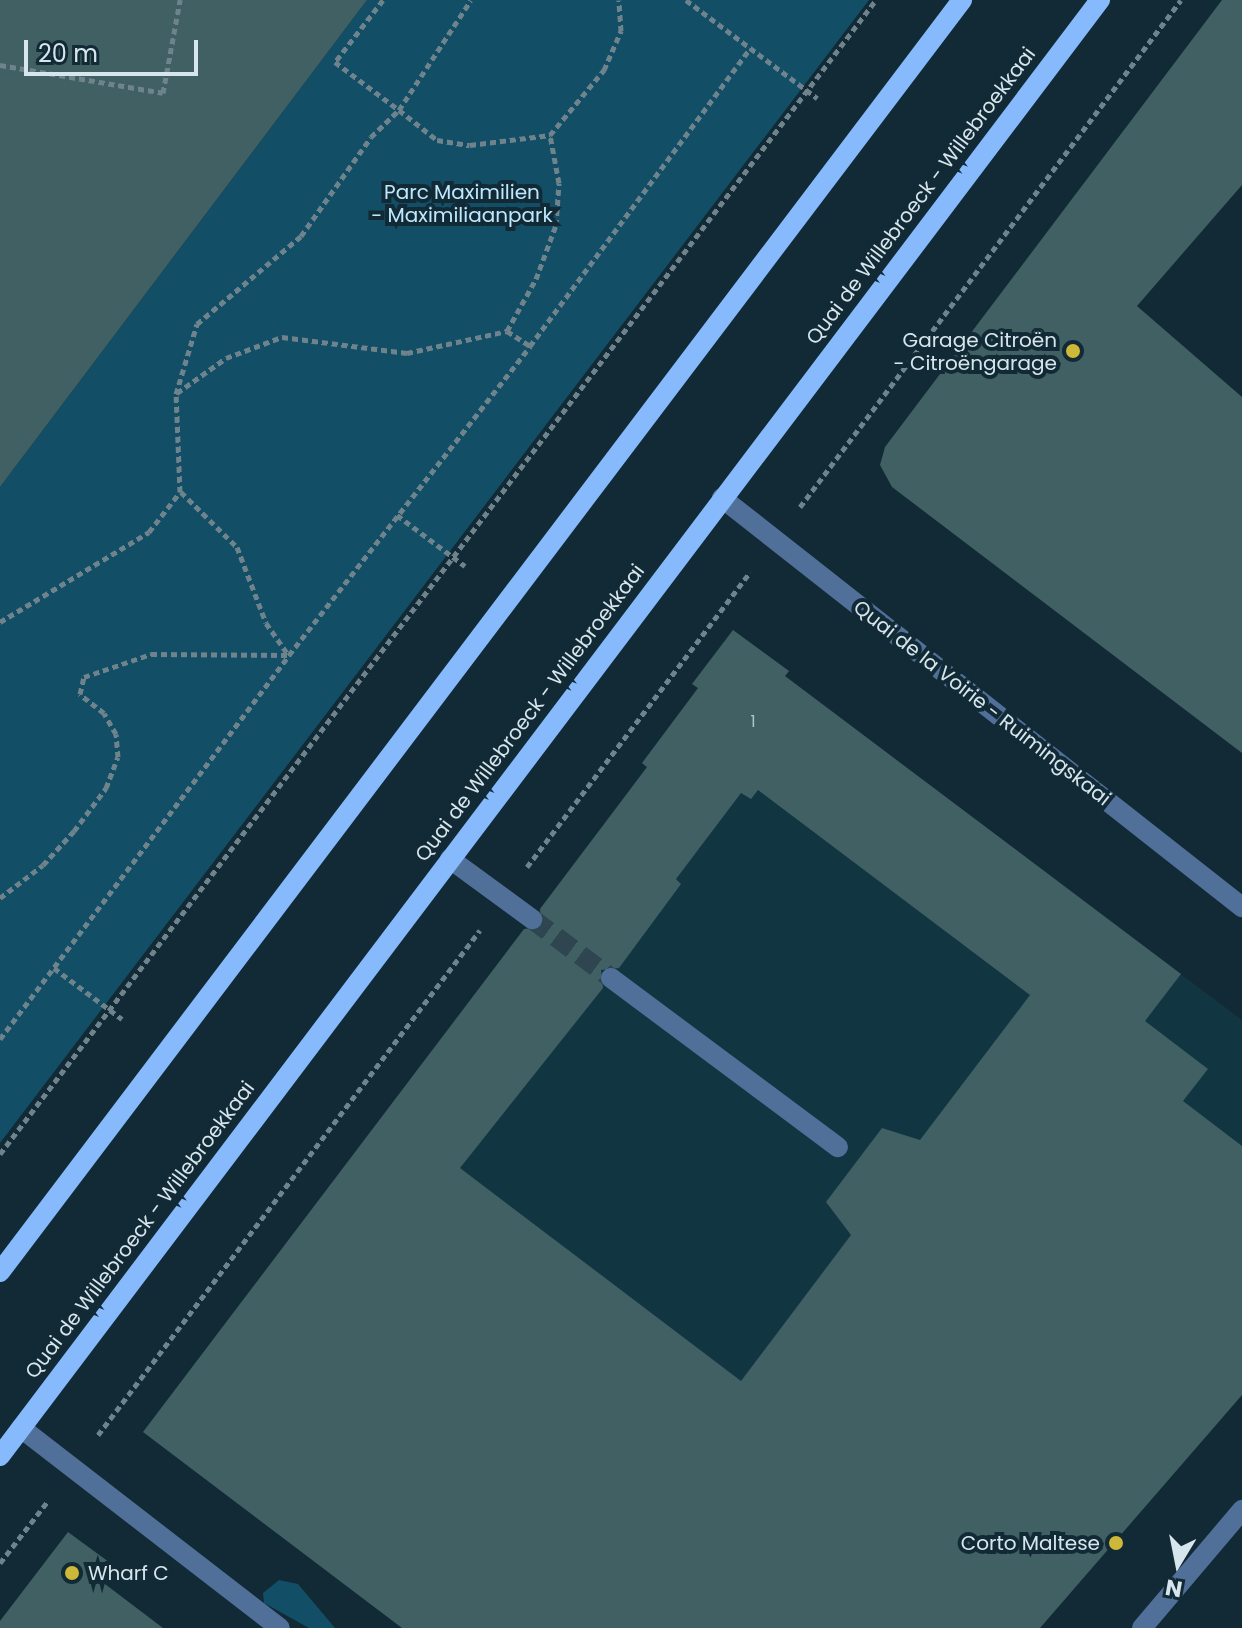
<!DOCTYPE html>
<meta charset="utf-8">
<style>
body{margin:0}
#map{position:relative;width:1242px;height:1628px;overflow:hidden;background:#112a35;font-family:Poppins,sans-serif}
div>[style]{position:absolute}
.built>*{inset:0;background:#123542}
.green>*{inset:0;background:#124e65}
.building>*{inset:0;background:#406063}
.minor-tunnel>*{height:20px;margin-top:-10px;transform-origin:0;background:repeating-linear-gradient(90deg,#2f4651 0 20px,transparent 0 30px)}
.path>*{height:5px;margin-top:-2.5px;transform-origin:0;background:repeating-linear-gradient(90deg,#6f838c 0 6px,transparent 0 10px)}
.minor>*{height:20px;margin:-10px;padding:0 10px;transform-origin:10px;border-radius:10px;background:#517099}
.major>*{height:20px;margin:-10px;padding:0 10px;transform-origin:10px;border-radius:10px;background:#86bafc}
.dots>*{width:22px;height:22px;translate:-50% -50%;box-sizing:border-box;border:4px solid #112a35;border-radius:50%}
span{translate:-50% -50%;white-space:nowrap;text-align:center;line-height:1.15;-webkit-text-stroke:8px #112a35;paint-order:stroke}
.number-label{font-size:16px;color:#b1c4ca}
.number-label span{-webkit-text-stroke-width:0}
.park-label{font-size:20px;color:#bde8fd}
.street-label{font-size:20px;color:#d7e6ed}
.poi-label{font-size:20px;color:#d7e6ed}
.right{translate:-100% -50%;text-align:right}
.left{translate:0 -50%;text-align:left}
.north{position:absolute;left:1138px;top:1524px;width:80px;height:80px;-webkit-text-stroke:6px #112a35;paint-order:stroke;rotate:190deg;font-size:22px;font-weight:700;line-height:32px;text-align:center;color:#d7e6ed}
.north::after{content:'';display:block;margin:auto;width:28px;height:36px;background:#d7e6ed;clip-path:polygon(50% 0,100% 100%,50% 72%,0 100%)}
.scale{position:absolute;left:24px;top:40px;width:174px;height:36px;box-sizing:border-box;border:4px solid #d7e6ed;border-top:0;padding-left:10px;font-size:24px;line-height:28px;white-space:nowrap;color:#d7e6ed;-webkit-text-stroke:6px #112a35;paint-order:stroke}
</style>
<div id="map">
<div class="built">
<div style="clip-path:polygon(733px 630px,789px 671px,785px 677px,1242px 1020px,1242px 1395px,1040px 1628px,402px 1628px,143px 1432px,647px 768px,642px 763px,698px 689px,692px 684px)"></div>
</div>
<div class="green">
<div style="clip-path:polygon(367px 0,869px 0,0 1143px,0 487px)"></div>
<div style="clip-path:polygon(279px 1580px,298px 1584px,335px 1628px,309px 1628px,264px 1603px,263px 1593px)"></div>
</div>
<div class="building">
<div style="clip-path:polygon(0 0,367px 0,0 487px)"></div>
<div style="clip-path:polygon(1222px 0,1242px 0,1242px 185px,1137px 306px,1242px 397px,1242px 753px,892px 487px,880px 465px,885px 447px)"></div>
<div style="clip-path:polygon(evenodd,733px 630px,789px 671px,785px 676px,1181px 974px,1145px 1021px,1208px 1069px,1183px 1101px,1242px 1146px,1242px 1395px,1040px 1628px,402px 1628px,143px 1432px,524px 929px,542px 927px,540px 909px,647px 767px,642px 763px,698px 688px,692px 684px,733px 630px,758px 790px,1030px 995px,920px 1140px,882px 1128px,826px 1202px,851px 1235px,741px 1381px,460px 1168px,603px 988px,601px 970px,619px 968px,681px 884px,676px 879px,741px 793px,751px 799px,758px 790px)"></div>
<div style="clip-path:polygon(68px 1532px,113px 1565px,101px 1581px,163px 1628px,0 1628px,0 1621px)"></div>
</div>
<div class="minor-tunnel">
<div style="left:532px;top:919px;width:99px;rotate:36.8deg"></div>
</div>
<div class="path">
<div style="left:383px;top:0;width:78px;rotate:127.7deg"></div>
<div style="left:335px;top:62px;width:80px;rotate:36.9deg"></div>
<div style="left:399px;top:110px;width:131px;rotate:-56.8deg"></div>
<div style="left:686px;top:0;width:164px;rotate:36.8deg"></div>
<div style="left:0;top:65px;width:165px;rotate:9.7deg"></div>
<div style="left:163px;top:93px;width:95px;rotate:-79.6deg"></div>
<div style="left:507px;top:331px;width:60px;rotate:-60.9deg"></div>
<div style="left:536px;top:279px;width:58px;rotate:-69.7deg"></div>
<div style="left:556px;top:225px;width:42px;rotate:-85.9deg"></div>
<div style="left:559px;top:183px;width:49px;rotate:-100.6deg"></div>
<div style="left:550px;top:135px;width:85px;rotate:-50.3deg"></div>
<div style="left:604px;top:70px;width:43px;rotate:-66.4deg"></div>
<div style="left:621px;top:31px;width:31px;rotate:-94deg"></div>
<div style="left:177px;top:393px;width:60px;rotate:-35.5deg"></div>
<div style="left:226px;top:358px;width:60px;rotate:-20.6deg"></div>
<div style="left:282px;top:337px;width:126px;rotate:7.3deg"></div>
<div style="left:407px;top:353px;width:102px;rotate:-12.4deg"></div>
<div style="left:507px;top:331px;width:27px;rotate:33deg"></div>
<div style="left:181px;top:492px;width:78px;rotate:44.5deg"></div>
<div style="left:237px;top:547px;width:81px;rotate:69.1deg"></div>
<div style="left:266px;top:623px;width:38px;rotate:55deg"></div>
<div style="left:800px;top:507px;width:634px;rotate:-53.08deg"></div>
<div style="left:397px;top:515px;width:85px;rotate:36.9deg"></div>
<div style="left:0;top:622px;width:174px;rotate:-31.1deg"></div>
<div style="left:149px;top:532px;width:51px;rotate:-52.2deg"></div>
<div style="left:180px;top:492px;width:98px;rotate:-92.3deg"></div>
<div style="left:176px;top:394px;width:73px;rotate:-73.3deg"></div>
<div style="left:197px;top:324px;width:136px;rotate:-40.2deg"></div>
<div style="left:301px;top:236px;width:121px;rotate:-54.7deg"></div>
<div style="left:371px;top:137px;width:39px;rotate:-44deg"></div>
<div style="left:399px;top:110px;width:48px;rotate:38.3deg"></div>
<div style="left:437px;top:140px;width:33px;rotate:9deg"></div>
<div style="left:470px;top:145px;width:81px;rotate:-7.1deg"></div>
<div style="left:527px;top:867px;width:370px;rotate:-52.9deg"></div>
<div style="left:0;top:898px;width:54px;rotate:-37.5deg"></div>
<div style="left:43px;top:865px;width:46px;rotate:-47.6deg"></div>
<div style="left:74px;top:831px;width:54px;rotate:-53.3deg"></div>
<div style="left:106px;top:788px;width:33px;rotate:-69deg"></div>
<div style="left:118px;top:757px;width:23px;rotate:-95deg"></div>
<div style="left:116px;top:734px;width:24px;rotate:-120deg"></div>
<div style="left:104px;top:713px;width:31px;rotate:-142deg"></div>
<div style="left:80px;top:694px;width:17px;rotate:-77deg"></div>
<div style="left:84px;top:677px;width:71px;rotate:-18.9deg"></div>
<div style="left:151px;top:654px;width:137px;rotate:0.4deg"></div>
<div style="left:54px;top:968px;width:85px;rotate:36.9deg"></div>
<div style="left:0;top:1039px;width:481px;rotate:-53deg"></div>
<div style="left:289px;top:655px;width:392px;rotate:-52deg"></div>
<div style="left:530px;top:346px;width:370px;rotate:-53.5deg"></div>
<div style="left:0;top:1154px;width:1449px;rotate:-52.8deg"></div>
<div style="left:98px;top:1435px;width:633px;rotate:-52.89deg"></div>
<div style="left:0;top:1563px;width:78px;rotate:-52.3deg"></div>
</div>
<div class="minor">
<div style="left:722px;top:498px;width:662px;rotate:38.19deg"></div>
<div style="left:450px;top:859px;width:102px;rotate:36.2deg"></div>
<div style="left:611px;top:978px;width:283px;rotate:36.7deg"></div>
<div style="left:21px;top:1428px;width:327px;rotate:37.7deg"></div>
<div style="left:1142px;top:1628px;width:155px;rotate:-49.7deg"></div>
</div>
<div class="major">
<div style="left:0;top:1272px;width:1595px;rotate:-52.9deg"></div>
<div style="left:0;top:1456px;width:1825px;rotate:-52.93deg"></div>
</div>
<div class="dots">
<div style="left:1073px;top:351px;background:#ceb837"></div>
<div style="left:1116px;top:1543px;background:#ceb837"></div>
<div style="left:72px;top:1573px;background:#ceb837"></div>
</div>
<div class="number-label">
<span style="left:753px;top:722px">1</span>
</div>
<div class="park-label">
<span style="left:462px;top:204px">Parc Maximilien<br>- Maximiliaanpark</span>
</div>
<div class="street-label">
<span style="left:921px;top:196px;rotate:-53deg">Quai de Willebroeck - Willebroekkaai</span>
<span style="left:982px;top:703px;rotate:38deg">Quai de la Voirie - Ruimingskaai</span>
<span style="left:530px;top:713px;rotate:-53deg">Quai de Willebroeck - Willebroekkaai</span>
<span style="left:140px;top:1230px;rotate:-53deg">Quai de Willebroeck - Willebroekkaai</span>
</div>
<div class="poi-label">
<span class="right" style="left:1057px;top:352px">Garage Citroën<br>- Citroëngarage</span>
<span class="right" style="left:1100px;top:1543px">Corto Maltese</span>
<span class="left" style="left:88px;top:1573px">Wharf C</span>
</div>
<div class="north">N</div>
<div class="scale">20 m</div>
</div>
